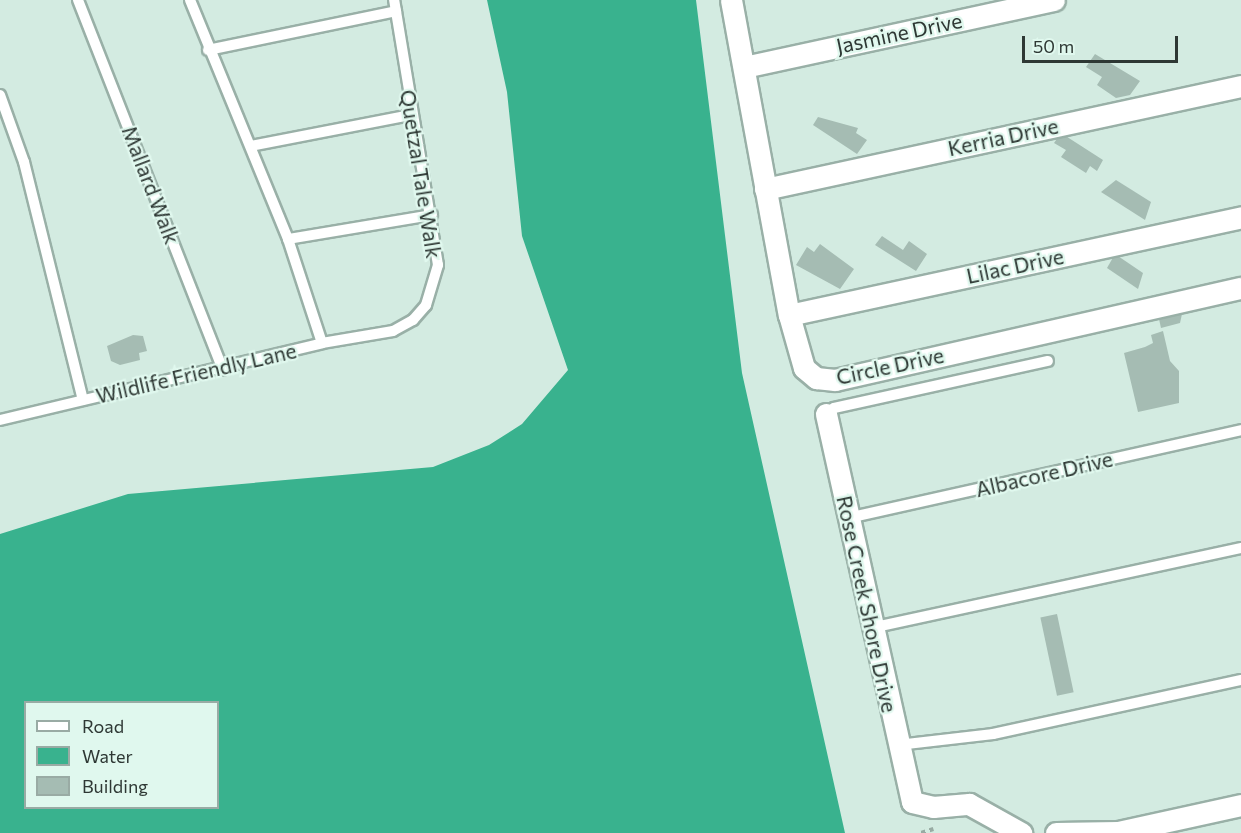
<!DOCTYPE html>
<style>
body{margin:0}
#map{position:relative;width:1241px;height:833px;overflow:hidden;background:#d3ebe1;font-family:Commissioner,sans-serif}
div>[style]{position:absolute}
.water>*{inset:0;background:#39b28e}
.building>*{inset:0;background:#a5bcb3;transform-origin:0 0}
.path>*{height:4px;margin-top:-2px;transform-origin:0;background:repeating-linear-gradient(90deg,#98aba3 0 4.5px,transparent 0 9px)}
.roads{filter:drop-shadow(2px 0 #99b0a7) drop-shadow(-2px 0 #99b0a7) drop-shadow(0 2px #99b0a7) drop-shadow(0 -2px #99b0a7)}
.lane>*{height:10px;margin:-5px;padding:0 5px;transform-origin:5px;border-radius:5px;background:#fff}
.street>*{height:21px;margin:-10.5px;padding:0 10.5px;transform-origin:10.5px;border-radius:10.5px;background:#fff}
span{translate:-50% -50%;white-space:nowrap;text-align:center;line-height:1.15;-webkit-text-stroke:4.5px #e0f8ee;paint-order:stroke}
.street-label{font-size:21px;color:#2e3834}
.legend{position:absolute;left:24px;top:701px;width:195px;height:108px;box-sizing:border-box;background:#e0f8ee;border:2px solid #99aba4;margin:0;padding:8px 10px;list-style:none;font-size:18px;color:#2e3834}
.legend li{display:flex;align-items:center;gap:12px;height:30px}
.legend b{width:30px;border:2px solid #99aba4}
.scale{position:absolute;left:1022px;top:36px;width:156px;height:27px;box-sizing:border-box;border:3px solid #2e3834;border-top:0;padding-left:8px;font-size:18px;line-height:21px;white-space:nowrap;color:#2e3834;-webkit-text-stroke:4px #e0f8ee;paint-order:stroke}
</style>
<div id="map">
<div class="water">
<div style="clip-path:polygon(evenodd,487px 0,696px 0,742px 373px,845px 833px,0 833px,0 534px,128px 494px,433px 467px,489px 445px,522px 424px,568px 370px,522px 236px,507px 92px,487px 0,26px 702px,218px 702px,218px 808px,26px 808px,26px 702px)"></div>
</div>
<div class="building">
<div style="clip-path:polygon(1095px 54px,1140px 81px,1130px 95px,1116px 98px,1097px 85px,1102px 77px,1086px 67px)"></div>
<div style="clip-path:polygon(818px 117px,858px 128px,856px 133px,867px 140px,857px 154px,813px 125px)"></div>
<div style="clip-path:polygon(1061px 133px,1103px 160px,1097px 171px,1090px 166px,1086px 173px,1061px 157px,1066px 150px,1054px 143px)"></div>
<div style="clip-path:polygon(1116px 180px,1151px 202px,1145px 220px,1101px 192px)"></div>
<div style="clip-path:polygon(882px 236px,903px 250px,909px 241px,927px 254px,916px 271px,875px 245px)"></div>
<div style="clip-path:polygon(820px 244px,854px 269px,840px 289px,796px 265px,807px 247px,814px 252px)"></div>
<div style="clip-path:polygon(1115px 254px,1143px 273px,1138px 289px,1107px 268px)"></div>
<div style="clip-path:polygon(1182px 314px,1180px 323px,1161px 328px,1159px 319px)"></div>
<div style="clip-path:polygon(1163px 331px,1170px 361px,1179px 371px,1179px 403px,1138px 412px,1124px 353px,1145px 347px,1153px 343px,1151px 335px)"></div>
<div style="clip-path:polygon(133px 335px,143px 336px,147px 351px,139px 353px,140px 360px,120px 365px,111px 361px,107px 346px)"></div>
<div style="left:1057px;top:614px;width:80px;height:17px;rotate:78deg"></div>
</div>
<div class="path">
<div style="left:921px;top:833px;width:13px;rotate:-18deg"></div>
</div>
<div class="roads">
<div class="lane">
<div style="left:78px;top:0;width:397px;rotate:68.6deg"></div>
<div style="left:190px;top:0;width:258px;rotate:67.7deg"></div>
<div style="left:288px;top:239px;width:109px;rotate:71.9deg"></div>
<div style="left:208px;top:50px;width:192px;rotate:-11.7deg"></div>
<div style="left:0;top:95px;width:71px;rotate:70.3deg"></div>
<div style="left:24px;top:162px;width:245px;rotate:76.1deg"></div>
<div style="left:251px;top:146px;width:162px;rotate:-11deg"></div>
<div style="left:288px;top:239px;width:146px;rotate:-9.5deg"></div>
<div style="left:826px;top:414px;width:10px;rotate:-37deg"></div>
<div style="left:834px;top:408px;width:219px;rotate:-12.4deg"></div>
<div style="left:0;top:420px;width:331px;rotate:-13.4deg"></div>
<div style="left:322px;top:343px;width:72px;rotate:-9.6deg"></div>
<div style="left:393px;top:331px;width:23px;rotate:-29deg"></div>
<div style="left:413px;top:320px;width:20px;rotate:-49deg"></div>
<div style="left:426px;top:305px;width:42px;rotate:-73.3deg"></div>
<div style="left:438px;top:265px;width:269px;rotate:-99.4deg"></div>
<div style="left:848px;top:518px;width:403px;rotate:-12.6deg"></div>
<div style="left:871px;top:628px;width:379px;rotate:-12.2deg"></div>
<div style="left:898px;top:745px;width:96px;rotate:-6.6deg"></div>
<div style="left:993px;top:734px;width:254px;rotate:-12.3deg"></div>
</div>
<div class="street">
<div style="left:731px;top:0;width:320px;rotate:79.6deg"></div>
<div style="left:789px;top:315px;width:55px;rotate:74.2deg"></div>
<div style="left:804px;top:368px;width:16px;rotate:40deg"></div>
<div style="left:816px;top:378px;width:19px;rotate:6deg"></div>
<div style="left:835px;top:380px;width:416px;rotate:-12.8deg"></div>
<div style="left:744px;top:67px;width:317px;rotate:-12.2deg"></div>
<div style="left:765px;top:189px;width:487px;rotate:-12.2deg"></div>
<div style="left:789px;top:315px;width:463px;rotate:-12.2deg"></div>
<div style="left:826px;top:414px;width:397px;rotate:77.5deg"></div>
<div style="left:912px;top:802px;width:22px;rotate:13deg"></div>
<div style="left:933px;top:807px;width:36px;rotate:-5deg"></div>
<div style="left:969px;top:804px;width:60px;rotate:29.1deg"></div>
<div style="left:1056px;top:833px;width:62px;rotate:-0.9deg"></div>
<div style="left:1118px;top:832px;width:126px;rotate:-12.4deg"></div>
</div>
</div>
<div class="street-label">
<span style="left:899px;top:33px;rotate:-12deg">Jasmine Drive</span>
<span style="left:1003px;top:137px;rotate:-12deg">Kerria Drive</span>
<span style="left:421px;top:174px;rotate:81deg">Quetzal Tale Walk</span>
<span style="left:151px;top:185px;rotate:69deg">Mallard Walk</span>
<span style="left:1015px;top:266px;rotate:-12deg">Lilac Drive</span>
<span style="left:890px;top:366px;rotate:-12deg">Circle Drive</span>
<span style="left:196px;top:373px;rotate:-13deg">Wildlife Friendly Lane</span>
<span style="left:1044px;top:474px;rotate:-13deg">Albacore Drive</span>
<span style="left:867px;top:604px;rotate:78deg">Rose Creek Shore Drive</span>
</div>
<ul class="legend">
<li><b style="height:8px;background:#fff"></b>Road</li>
<li><b style="height:16px;background:#39b28e"></b>Water</li>
<li><b style="height:16px;background:#a5bcb3"></b>Building</li>
</ul>
<div class="scale">50 m</div>
</div>
